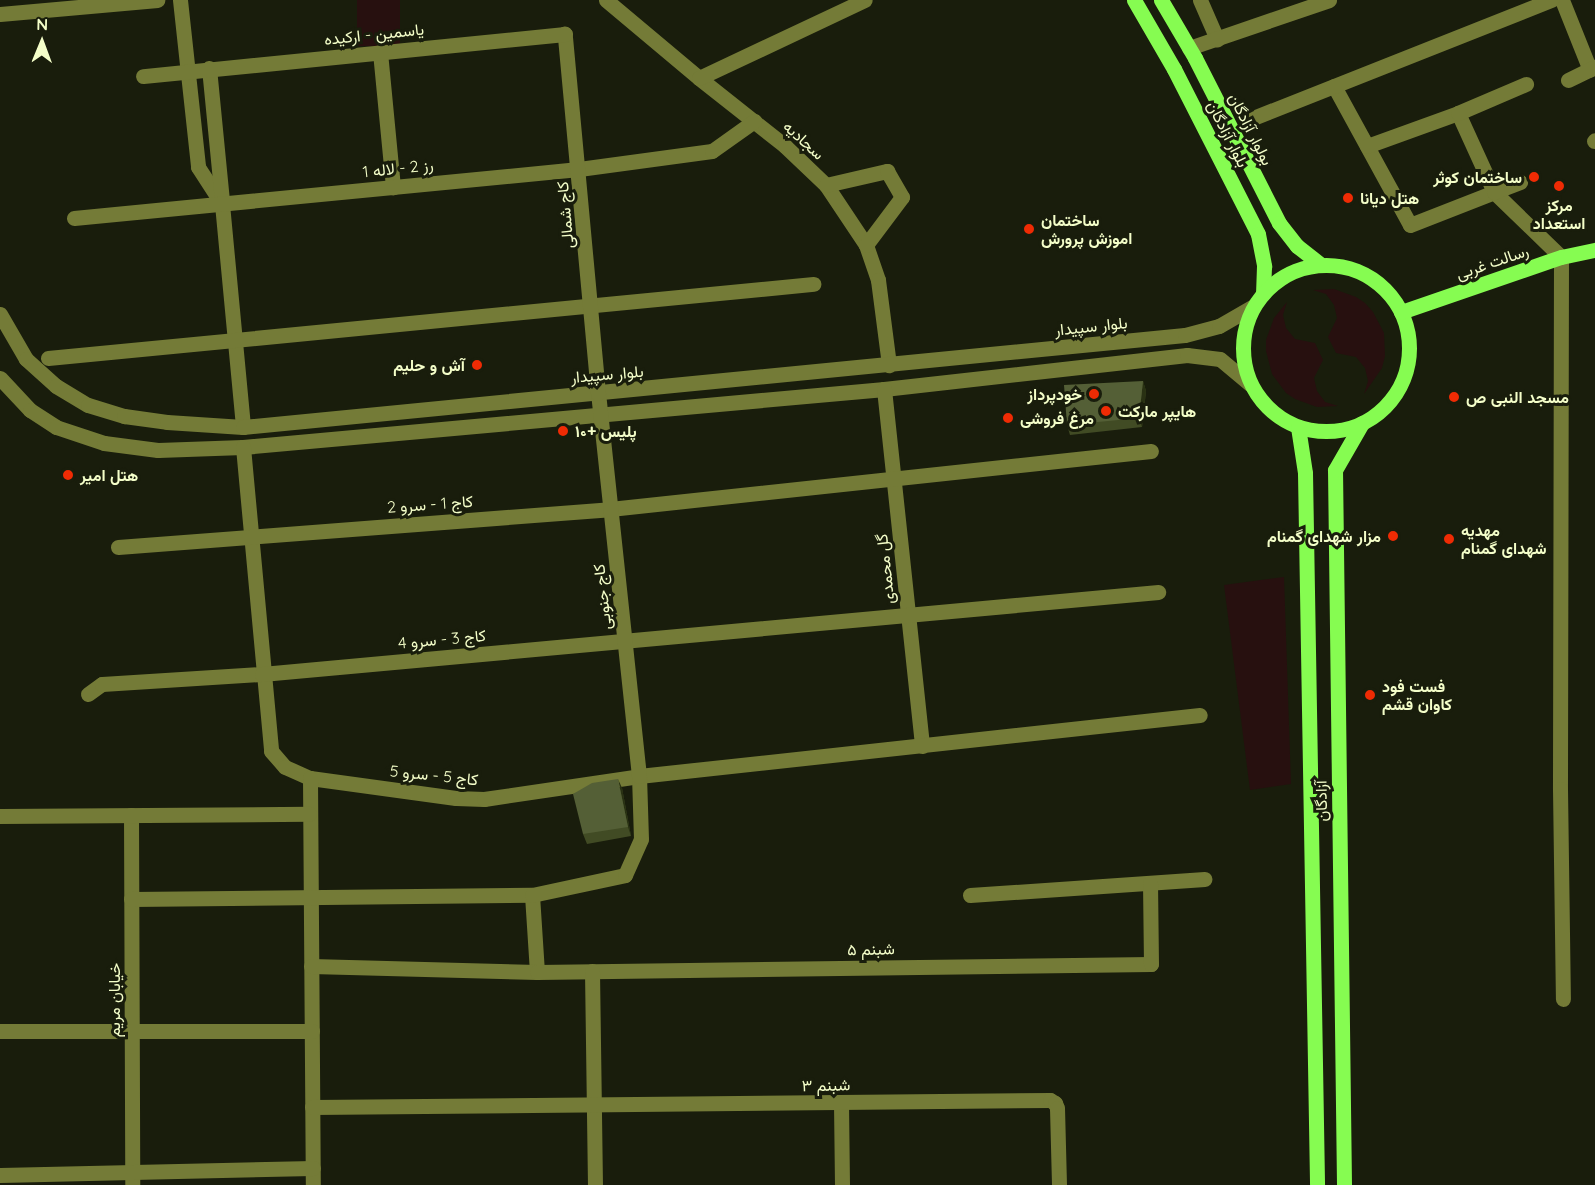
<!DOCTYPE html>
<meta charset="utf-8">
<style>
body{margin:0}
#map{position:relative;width:1595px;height:1185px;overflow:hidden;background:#191d0c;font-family:Quicksand,Vazirmatn,sans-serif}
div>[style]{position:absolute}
.green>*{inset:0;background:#27100f;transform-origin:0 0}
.minor>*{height:15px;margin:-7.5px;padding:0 7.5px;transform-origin:7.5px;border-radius:7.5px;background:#747b37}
.major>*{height:15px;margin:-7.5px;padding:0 7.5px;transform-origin:7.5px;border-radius:7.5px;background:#86fc51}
.major>.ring{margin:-7.5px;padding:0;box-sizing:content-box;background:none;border:15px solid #86fc51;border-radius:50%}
.wall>*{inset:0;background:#414b24}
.shaded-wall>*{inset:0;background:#293113}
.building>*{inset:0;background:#545f36}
.dots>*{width:16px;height:16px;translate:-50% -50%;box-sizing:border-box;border:3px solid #191d0c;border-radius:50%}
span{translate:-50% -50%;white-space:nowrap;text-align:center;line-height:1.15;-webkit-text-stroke:6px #191d0c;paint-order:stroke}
.street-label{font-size:16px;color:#f4fec9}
.poi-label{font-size:16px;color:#f4fec9;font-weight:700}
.right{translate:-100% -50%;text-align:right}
.left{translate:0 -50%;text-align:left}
.north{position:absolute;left:12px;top:12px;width:60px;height:60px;-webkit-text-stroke:4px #191d0c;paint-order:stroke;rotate:1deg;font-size:16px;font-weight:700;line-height:24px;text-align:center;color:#f4fec9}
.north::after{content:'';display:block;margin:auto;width:21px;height:27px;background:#f4fec9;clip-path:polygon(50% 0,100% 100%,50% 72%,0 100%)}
</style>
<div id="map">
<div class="green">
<div style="left:357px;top:0;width:43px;height:46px"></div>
<div style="clip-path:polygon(1334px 289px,1356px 297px,1365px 303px,1373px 312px,1384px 333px,1385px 356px,1382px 368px,1364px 394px,1368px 381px,1365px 368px,1356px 357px,1336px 353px,1328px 337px,1337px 318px,1334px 305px,1326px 294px,1313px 290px)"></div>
<div style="clip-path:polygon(1287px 302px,1283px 315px,1286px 328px,1295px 339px,1315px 343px,1323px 360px,1314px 378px,1317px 391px,1325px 402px,1338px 406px,1317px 407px,1295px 399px,1286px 393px,1272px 374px,1266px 351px,1266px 340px,1274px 318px)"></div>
<div style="clip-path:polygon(1284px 577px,1291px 784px,1250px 790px,1224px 585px)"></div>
</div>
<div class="minor">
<div style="left:180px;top:0;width:168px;rotate:83.8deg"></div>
<div style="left:198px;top:167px;width:44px;rotate:57deg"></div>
<div style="left:222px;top:204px;width:224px;rotate:84.6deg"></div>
<div style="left:606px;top:0;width:121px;rotate:40deg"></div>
<div style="left:699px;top:78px;width:110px;rotate:38.3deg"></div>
<div style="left:785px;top:146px;width:57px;rotate:43.6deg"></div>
<div style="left:826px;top:185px;width:72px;rotate:56.3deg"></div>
<div style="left:866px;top:245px;width:37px;rotate:71deg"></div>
<div style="left:878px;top:280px;width:86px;rotate:82.6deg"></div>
<div style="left:1200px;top:0;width:43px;rotate:66.4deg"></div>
<div style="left:1562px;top:0;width:75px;rotate:68.2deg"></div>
<div style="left:0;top:14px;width:158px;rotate:-5.1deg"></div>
<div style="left:1189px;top:48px;width:148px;rotate:-18.9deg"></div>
<div style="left:380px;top:52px;width:136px;rotate:84.5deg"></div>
<div style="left:209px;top:68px;width:134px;rotate:84.4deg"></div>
<div style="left:699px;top:78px;width:183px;rotate:-25.2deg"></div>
<div style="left:1568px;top:80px;width:30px;rotate:-26deg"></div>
<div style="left:1334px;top:86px;width:158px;rotate:61.3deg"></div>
<div style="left:1410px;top:225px;width:90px;rotate:-21.4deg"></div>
<div style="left:1494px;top:192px;width:93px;rotate:44.1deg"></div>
<div style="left:1561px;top:257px;width:532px;rotate:90.11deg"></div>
<div style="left:1560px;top:789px;width:210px;rotate:89.2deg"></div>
<div style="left:1458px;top:113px;width:87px;rotate:65.5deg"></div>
<div style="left:1494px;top:192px;width:28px;rotate:-21deg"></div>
<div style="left:1253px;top:118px;width:321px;rotate:-21.6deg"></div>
<div style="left:1594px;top:141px;width:1px;rotate:-45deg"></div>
<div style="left:1367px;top:146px;width:97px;rotate:-19.9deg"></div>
<div style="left:1458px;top:113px;width:74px;rotate:-23.1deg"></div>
<div style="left:826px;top:185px;width:63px;rotate:-12.9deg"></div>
<div style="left:887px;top:171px;width:30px;rotate:60deg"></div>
<div style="left:902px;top:197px;width:60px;rotate:126.9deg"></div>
<div style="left:74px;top:218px;width:507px;rotate:-5.54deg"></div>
<div style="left:579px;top:169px;width:134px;rotate:-7.7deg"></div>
<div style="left:712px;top:151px;width:52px;rotate:-35.5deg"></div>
<div style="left:0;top:314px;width:52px;rotate:60deg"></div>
<div style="left:26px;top:359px;width:40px;rotate:42deg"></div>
<div style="left:56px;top:386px;width:37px;rotate:31deg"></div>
<div style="left:88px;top:405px;width:38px;rotate:17deg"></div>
<div style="left:124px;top:416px;width:43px;rotate:7.9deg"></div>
<div style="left:167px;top:422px;width:76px;rotate:3.8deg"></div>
<div style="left:243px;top:427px;width:946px;rotate:-5.58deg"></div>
<div style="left:1185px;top:335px;width:35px;rotate:-15deg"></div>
<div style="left:1219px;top:326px;width:39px;rotate:-30deg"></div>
<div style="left:48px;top:358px;width:769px;rotate:-5.53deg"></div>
<div style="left:0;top:378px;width:44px;rotate:46.8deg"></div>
<div style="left:30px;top:410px;width:31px;rotate:33deg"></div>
<div style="left:56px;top:427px;width:51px;rotate:18.4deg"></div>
<div style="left:104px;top:443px;width:54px;rotate:7.4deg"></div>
<div style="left:158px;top:450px;width:85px;rotate:-2deg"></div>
<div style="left:243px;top:447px;width:644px;rotate:-5.17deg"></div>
<div style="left:884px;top:389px;width:305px;rotate:-6.4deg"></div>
<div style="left:1187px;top:355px;width:33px;rotate:7deg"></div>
<div style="left:1220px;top:359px;width:39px;rotate:40deg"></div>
<div style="left:884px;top:389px;width:359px;rotate:83.9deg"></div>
<div style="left:243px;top:447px;width:305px;rotate:84.7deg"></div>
<div style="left:271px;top:751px;width:21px;rotate:49deg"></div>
<div style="left:285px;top:767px;width:27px;rotate:24deg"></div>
<div style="left:310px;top:778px;width:147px;rotate:7.8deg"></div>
<div style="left:456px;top:798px;width:28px;rotate:2deg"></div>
<div style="left:484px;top:799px;width:157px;rotate:-8.4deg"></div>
<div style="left:639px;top:776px;width:564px;rotate:-6.21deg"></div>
<div style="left:118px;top:547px;width:493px;rotate:-4.4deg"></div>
<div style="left:610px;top:509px;width:544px;rotate:-6.12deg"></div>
<div style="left:88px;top:694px;width:17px;rotate:-36deg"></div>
<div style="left:102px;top:684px;width:160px;rotate:-3.6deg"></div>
<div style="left:262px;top:674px;width:900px;rotate:-5.23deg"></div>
<div style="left:310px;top:778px;width:407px;rotate:89.6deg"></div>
<div style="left:131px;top:815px;width:370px;rotate:89.8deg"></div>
<div style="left:0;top:816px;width:309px;rotate:-0.4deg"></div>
<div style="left:532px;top:895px;width:77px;rotate:86.3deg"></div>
<div style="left:970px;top:895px;width:235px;rotate:-3.9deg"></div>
<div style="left:131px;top:899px;width:401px;rotate:-0.6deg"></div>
<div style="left:532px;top:895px;width:95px;rotate:-12.1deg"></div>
<div style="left:625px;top:875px;width:39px;rotate:-66deg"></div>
<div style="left:641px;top:839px;width:63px;rotate:-91.8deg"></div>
<div style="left:639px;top:776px;width:385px;rotate:-96.1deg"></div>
<div style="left:598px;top:393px;width:361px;rotate:-95.3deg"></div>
<div style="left:565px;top:34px;width:424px;rotate:174.3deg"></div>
<div style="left:311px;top:966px;width:226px;rotate:1.5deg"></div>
<div style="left:537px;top:972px;width:614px;rotate:-0.75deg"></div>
<div style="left:1151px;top:964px;width:81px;rotate:-90.7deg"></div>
<div style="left:592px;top:971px;width:214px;rotate:89.2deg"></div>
<div style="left:0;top:1031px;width:312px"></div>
<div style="left:841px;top:1103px;width:82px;rotate:89.3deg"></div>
<div style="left:312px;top:1107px;width:738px;rotate:-0.54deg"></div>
<div style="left:1050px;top:1100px;width:6px;rotate:31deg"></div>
<div style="left:1055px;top:1103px;width:5px;rotate:68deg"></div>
<div style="left:1057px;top:1108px;width:77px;rotate:88.5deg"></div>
<div style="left:0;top:1175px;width:313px;rotate:-1.3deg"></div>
</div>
<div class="major">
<div style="left:1134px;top:0;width:80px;rotate:59.9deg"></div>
<div style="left:1174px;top:69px;width:185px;rotate:63deg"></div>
<div style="left:1258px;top:234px;width:33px;rotate:79deg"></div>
<div style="left:1264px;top:266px;width:27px;rotate:92deg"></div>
<div style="left:1161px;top:0;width:67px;rotate:59.6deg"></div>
<div style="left:1195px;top:58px;width:185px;rotate:63deg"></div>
<div style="left:1279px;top:223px;width:29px;rotate:52deg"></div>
<div style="left:1297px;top:246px;width:31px;rotate:38deg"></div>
<div class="ring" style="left:1243px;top:265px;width:151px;height:151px"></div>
<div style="left:1401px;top:312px;width:169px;rotate:-19deg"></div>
<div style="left:1561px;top:257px;width:35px;rotate:-12deg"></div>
<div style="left:1298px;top:427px;width:47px;rotate:81.3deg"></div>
<div style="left:1305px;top:473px;width:712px;rotate:89.03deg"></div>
<div style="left:1344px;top:1185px;width:715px;rotate:-90.72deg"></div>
<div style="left:1335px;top:470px;width:54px;rotate:-60.1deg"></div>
</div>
<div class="wall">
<div style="clip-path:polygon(1143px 381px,1146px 391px,1142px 427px,1070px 435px,1067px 425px)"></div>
<div style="clip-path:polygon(622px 788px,631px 836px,587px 844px,583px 834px)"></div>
</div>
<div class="shaded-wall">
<div style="clip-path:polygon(1143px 381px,1146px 391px,1142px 427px,1139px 418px)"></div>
<div style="clip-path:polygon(618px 779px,622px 788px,631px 836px,628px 827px)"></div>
</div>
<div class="building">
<div style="clip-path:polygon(1143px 381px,1139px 418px,1067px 425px,1064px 385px)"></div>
<div style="clip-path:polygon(618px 779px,628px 827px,583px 834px,573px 794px,592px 783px)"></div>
</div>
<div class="dots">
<div style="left:1534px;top:177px;background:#ef2b04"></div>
<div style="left:1559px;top:186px;background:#ef2b04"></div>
<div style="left:1348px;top:198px;background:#ef2b04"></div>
<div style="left:1029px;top:229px;background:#ef2b04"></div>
<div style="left:477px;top:365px;background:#ef2b04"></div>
<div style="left:1094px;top:394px;background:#ef2b04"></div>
<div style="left:1454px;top:397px;background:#ef2b04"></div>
<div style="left:1106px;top:411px;background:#ef2b04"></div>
<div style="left:1008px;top:418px;background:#ef2b04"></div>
<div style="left:563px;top:431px;background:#ef2b04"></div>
<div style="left:68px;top:475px;background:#ef2b04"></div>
<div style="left:1393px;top:536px;background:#ef2b04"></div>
<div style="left:1449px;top:539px;background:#ef2b04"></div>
<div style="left:1370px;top:695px;background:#ef2b04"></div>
</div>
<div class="street-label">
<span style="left:374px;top:34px;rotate:-6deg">یاسمین - ارکیده</span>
<span style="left:1251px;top:129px;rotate:63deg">بولوار آزادگان</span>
<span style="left:1228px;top:134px;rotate:63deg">بلوار آزادگان</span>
<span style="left:804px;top:140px;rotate:42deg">سجادیه</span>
<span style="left:398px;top:168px;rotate:-6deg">رز 2 - لاله 1</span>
<span style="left:565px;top:215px;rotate:-95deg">کاج شمالی</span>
<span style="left:1492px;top:262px;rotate:-19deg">رسالت غربی</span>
<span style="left:1091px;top:326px;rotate:-6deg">بلوار سپیدار</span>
<span style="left:607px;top:374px;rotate:-5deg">بلوار سپیدار</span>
<span style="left:430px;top:504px;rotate:-4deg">کاج 1 - سرو 2</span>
<span style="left:885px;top:569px;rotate:-96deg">گل محمدی</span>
<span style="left:602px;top:597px;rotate:-96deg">کاج جنوبی</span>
<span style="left:442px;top:639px;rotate:-5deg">کاج 3 - سرو 4</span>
<span style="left:434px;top:775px;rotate:6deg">کاج 5 - سرو 5</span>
<span style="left:1321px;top:801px;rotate:-91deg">آزادگان</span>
<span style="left:871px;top:949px;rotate:-1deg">شبنم ۵</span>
<span style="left:114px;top:1000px;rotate:-90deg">خیابان مریم</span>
<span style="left:826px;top:1085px;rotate:-1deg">شبنم ۳</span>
</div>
<div class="poi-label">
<span class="right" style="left:1522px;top:177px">ساختمان کوثر</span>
<span class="left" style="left:1360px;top:198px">هتل دیانا</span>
<span style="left:1559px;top:214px">مرکز<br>استعداد</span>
<span class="left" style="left:1041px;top:229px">ساختمان<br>اموزش پرورش</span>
<span class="right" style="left:465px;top:365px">آش و حلیم</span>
<span class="right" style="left:1082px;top:394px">خودپرداز</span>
<span class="left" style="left:1466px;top:397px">مسجد النبی ص</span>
<span class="left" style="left:1118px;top:411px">هایپر مارکت</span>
<span class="left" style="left:1020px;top:418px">مرغ فروشی</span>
<span class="left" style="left:575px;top:431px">پلیس +۱۰</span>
<span class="left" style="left:80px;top:475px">هتل امیر</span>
<span class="left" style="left:1461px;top:539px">مهدیه<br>شهدای گمنام</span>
<span class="right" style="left:1381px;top:536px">مزار شهدای گمنام</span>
<span class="left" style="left:1382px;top:695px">فست فود<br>كاوان قشم</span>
</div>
<div class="north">N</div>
</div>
